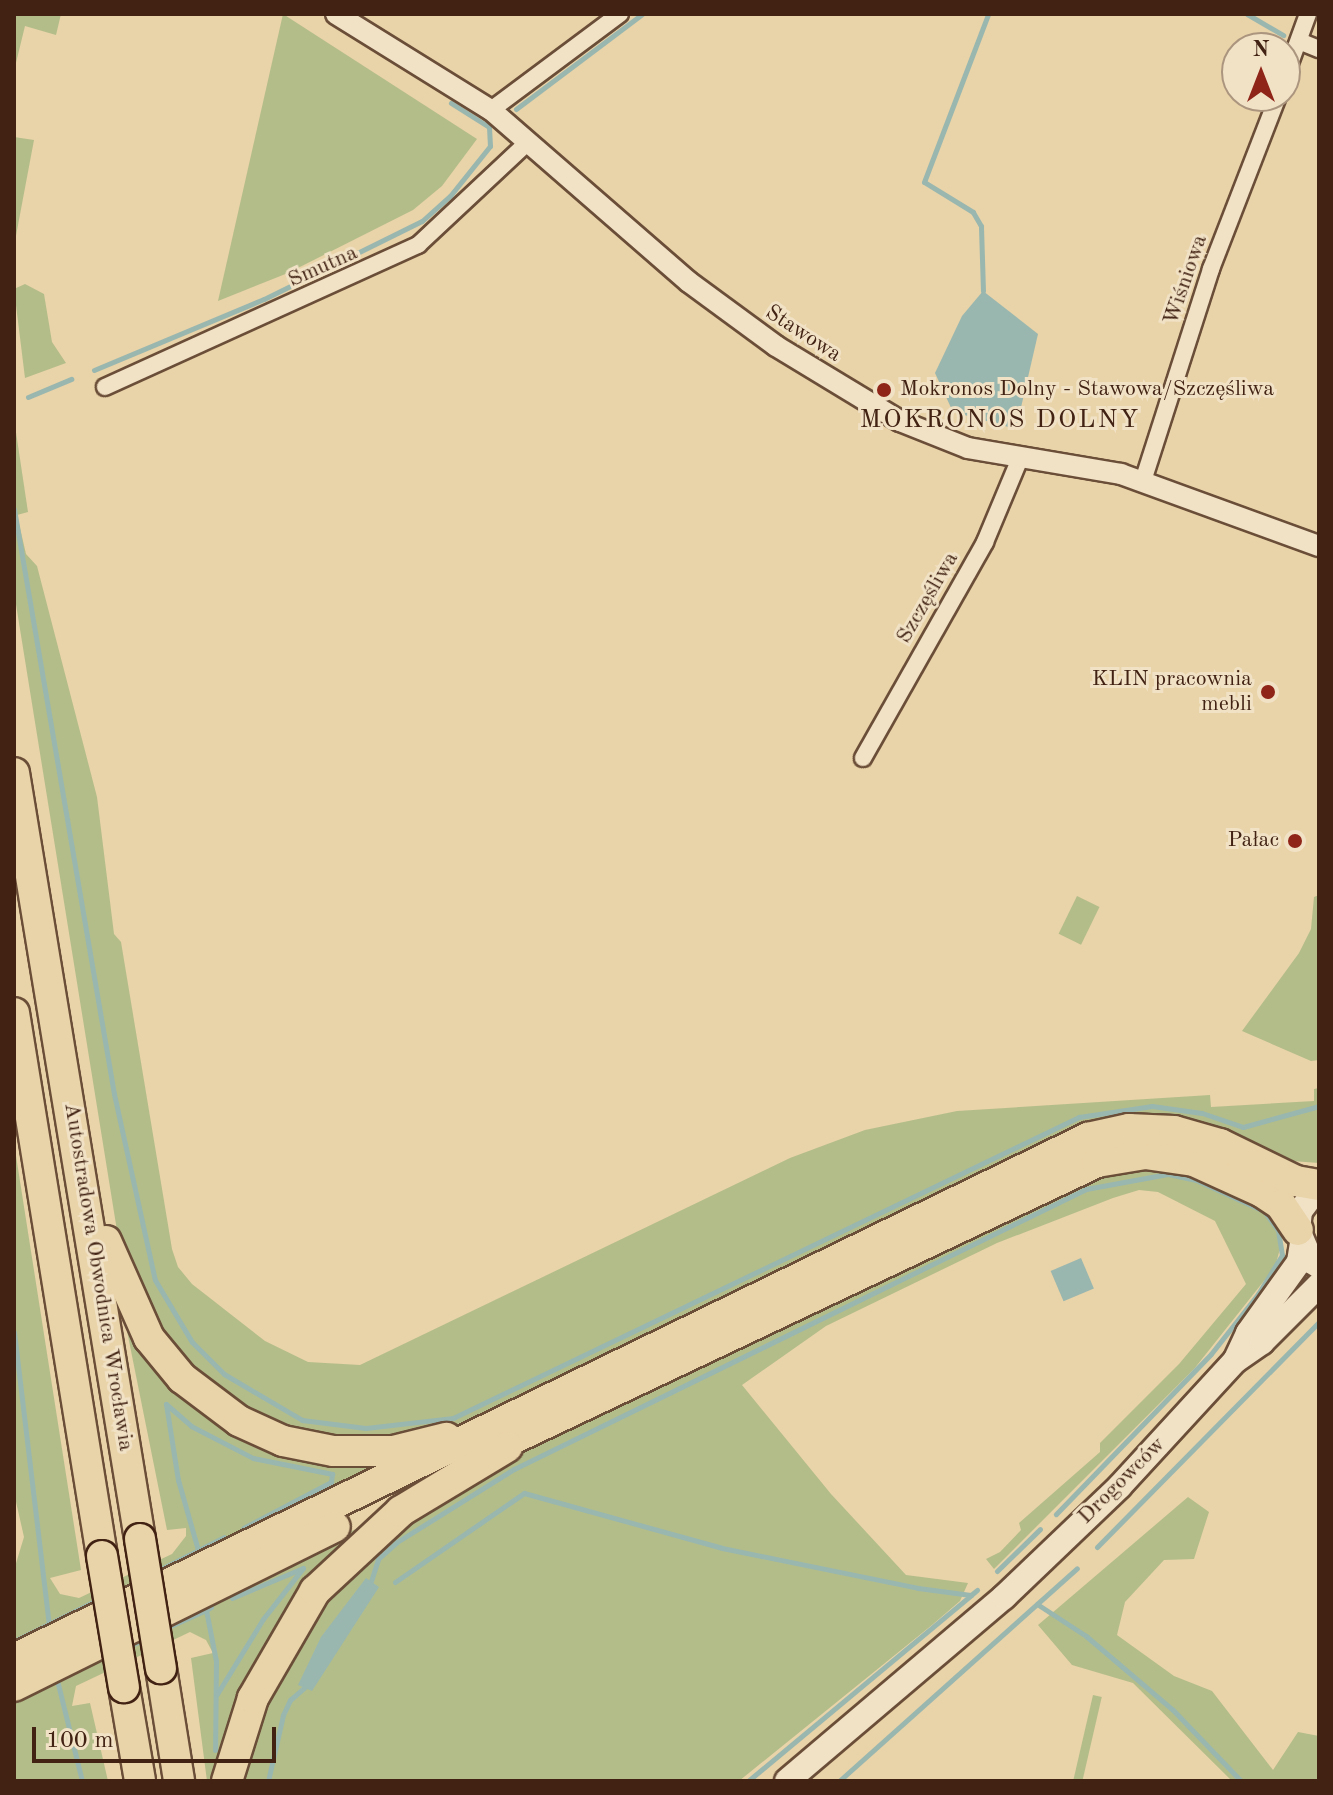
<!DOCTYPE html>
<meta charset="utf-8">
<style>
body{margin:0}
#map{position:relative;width:1333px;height:1795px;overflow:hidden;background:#e9d3a8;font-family:"Old Standard TT",serif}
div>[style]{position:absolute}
.green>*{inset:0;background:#b3bd8a;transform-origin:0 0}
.water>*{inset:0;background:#99b7af;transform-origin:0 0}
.stream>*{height:5px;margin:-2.5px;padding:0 2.5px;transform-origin:2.5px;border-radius:2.5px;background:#99b7af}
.roads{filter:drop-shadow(2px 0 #6b4e38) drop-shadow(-2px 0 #6b4e38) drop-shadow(0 2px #6b4e38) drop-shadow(0 -2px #6b4e38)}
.minor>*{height:16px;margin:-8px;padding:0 8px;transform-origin:8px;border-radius:8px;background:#f1e2c6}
.tertiary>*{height:20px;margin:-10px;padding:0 10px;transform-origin:10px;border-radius:10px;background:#f1e2c6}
.secondary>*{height:24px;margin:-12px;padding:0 12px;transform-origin:12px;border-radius:12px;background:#f1e2c6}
.motorway>*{height:30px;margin:-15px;padding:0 15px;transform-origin:15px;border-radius:15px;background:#e9d3a8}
.bridges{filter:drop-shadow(2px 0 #412213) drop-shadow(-2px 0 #412213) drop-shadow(0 2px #412213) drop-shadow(0 -2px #412213)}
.motorway-bridge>*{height:30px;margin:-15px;padding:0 15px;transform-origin:15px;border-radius:15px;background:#e9d3a8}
.dots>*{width:22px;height:22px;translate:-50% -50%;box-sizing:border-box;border:4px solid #f1e2c6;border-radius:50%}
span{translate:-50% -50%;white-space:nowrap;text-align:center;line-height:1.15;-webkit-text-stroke:6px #f1e2c6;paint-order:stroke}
.street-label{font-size:22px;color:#412213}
.poi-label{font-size:22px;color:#412213}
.left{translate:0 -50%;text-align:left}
.right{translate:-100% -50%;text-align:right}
.quarter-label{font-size:26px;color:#412213;letter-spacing:2px}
.frame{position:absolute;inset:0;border:16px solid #412213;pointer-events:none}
.north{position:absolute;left:1221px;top:32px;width:80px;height:80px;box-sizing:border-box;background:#f1e2c6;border:2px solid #ab957e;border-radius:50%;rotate:0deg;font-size:22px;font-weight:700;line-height:32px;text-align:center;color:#412213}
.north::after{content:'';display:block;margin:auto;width:28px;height:36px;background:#8f2418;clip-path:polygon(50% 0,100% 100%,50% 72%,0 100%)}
.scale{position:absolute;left:32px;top:1727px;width:244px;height:36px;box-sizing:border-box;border:4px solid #412213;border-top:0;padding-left:10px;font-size:24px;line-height:28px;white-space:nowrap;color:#412213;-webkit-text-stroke:6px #f1e2c6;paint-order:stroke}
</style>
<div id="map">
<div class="green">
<div style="clip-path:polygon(14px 14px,61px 14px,56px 35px,25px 26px,14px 71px)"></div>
<div style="clip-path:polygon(283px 14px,477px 139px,442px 186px,413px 210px,288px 273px,218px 301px)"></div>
<div style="clip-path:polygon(14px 137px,34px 140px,15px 241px,16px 267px,14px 267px)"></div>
<div style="clip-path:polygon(25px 284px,44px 294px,52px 342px,66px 363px,25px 378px,14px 289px)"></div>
<div style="clip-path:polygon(14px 419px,28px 512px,17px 515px,26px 554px,37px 566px,97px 797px,114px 934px,121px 942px,172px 1249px,178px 1267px,192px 1284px,265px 1341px,308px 1362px,360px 1365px,790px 1158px,865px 1130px,957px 1111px,1210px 1095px,1211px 1107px,1314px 1101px,1314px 1089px,1319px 1088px,1319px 1163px,1292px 1161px,1221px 1127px,1168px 1116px,1143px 1115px,1077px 1127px,493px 1410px,437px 1432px,341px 1442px,255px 1418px,175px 1357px,119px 1243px,14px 592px)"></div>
<div style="clip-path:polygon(1319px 895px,1319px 1060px,1311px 1061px,1242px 1031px,1299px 953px,1311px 929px,1314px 897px)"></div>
<div style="left:1077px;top:896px;width:25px;height:42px;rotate:26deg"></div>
<div style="clip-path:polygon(14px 1143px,81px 1570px,50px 1578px,60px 1594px,79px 1598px,172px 1554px,186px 1536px,186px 1528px,167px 1530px,127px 1331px,132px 1330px,192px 1399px,398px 1459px,14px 1646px,14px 1570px,24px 1537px,14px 1493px)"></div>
<div style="clip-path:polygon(1173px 1167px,1253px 1198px,1251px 1206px,1266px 1215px,1278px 1234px,1281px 1245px,1275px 1267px,1194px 1369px,994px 1569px,986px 1559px,1000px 1552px,1021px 1530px,1019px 1523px,1100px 1452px,1100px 1443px,1179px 1364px,1246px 1284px,1215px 1221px,1158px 1192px,1139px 1190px,1113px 1198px,997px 1243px,826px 1326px,742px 1385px,831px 1494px,906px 1575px,968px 1583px,960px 1601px,932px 1625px,739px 1781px,237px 1781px,289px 1645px,373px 1545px,518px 1452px,1098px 1172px)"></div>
<div style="clip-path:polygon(1188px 1497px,1209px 1512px,1194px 1559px,1164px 1560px,1125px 1602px,1117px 1635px,1174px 1676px,1212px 1691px,1273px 1770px,1298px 1732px,1319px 1736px,1318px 1781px,1232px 1781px,1133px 1683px,1072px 1665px,1038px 1625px)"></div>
<div style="clip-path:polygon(378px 1518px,352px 1543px,221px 1781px,207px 1781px,191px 1658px,213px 1653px,206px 1640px,190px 1632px,76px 1686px,72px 1706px,90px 1703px,108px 1781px,14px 1781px,14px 1697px)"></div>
<div style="left:1093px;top:1695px;width:9px;height:90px;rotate:13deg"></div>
</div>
<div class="water">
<div style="clip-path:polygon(983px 291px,1038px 334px,1016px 429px,953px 412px,935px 373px,962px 316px)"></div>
<div style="left:1081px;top:1258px;width:33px;height:33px;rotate:67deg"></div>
<div style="clip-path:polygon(366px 1578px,379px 1587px,312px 1691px,298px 1685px,321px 1637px)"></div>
</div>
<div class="stream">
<div style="left:1247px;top:14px;width:42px;rotate:30.3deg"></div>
<div style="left:516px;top:109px;width:158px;rotate:-37deg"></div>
<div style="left:983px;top:291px;width:65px;rotate:-91.8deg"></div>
<div style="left:981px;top:226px;width:16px;rotate:-120deg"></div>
<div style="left:973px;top:212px;width:57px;rotate:-148.5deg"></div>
<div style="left:924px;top:182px;width:180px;rotate:-69.1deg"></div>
<div style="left:94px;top:370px;width:184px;rotate:-22.7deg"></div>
<div style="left:264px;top:299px;width:176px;rotate:-26.3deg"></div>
<div style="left:422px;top:221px;width:38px;rotate:-42deg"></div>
<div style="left:450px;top:196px;width:64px;rotate:-51.3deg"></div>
<div style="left:490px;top:146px;width:19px;rotate:-93deg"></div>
<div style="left:489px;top:127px;width:45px;rotate:-147.7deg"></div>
<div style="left:28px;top:397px;width:47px;rotate:-22.7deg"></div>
<div style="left:14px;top:509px;width:593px;rotate:80.3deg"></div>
<div style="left:114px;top:1094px;width:190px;rotate:77.6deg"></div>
<div style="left:155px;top:1280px;width:72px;rotate:59.2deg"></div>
<div style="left:192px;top:1342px;width:45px;rotate:45deg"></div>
<div style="left:224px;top:1374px;width:91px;rotate:30.5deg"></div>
<div style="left:302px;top:1420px;width:64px;rotate:7.1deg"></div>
<div style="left:366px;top:1428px;width:88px;rotate:-6.6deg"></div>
<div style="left:453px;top:1418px;width:695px;rotate:-25.68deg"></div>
<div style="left:1079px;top:1117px;width:74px;rotate:-8.6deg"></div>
<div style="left:1152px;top:1106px;width:50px;rotate:8deg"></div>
<div style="left:1202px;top:1113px;width:43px;rotate:18.9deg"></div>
<div style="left:1243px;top:1127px;width:79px;rotate:-15.4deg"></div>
<div style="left:14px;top:1332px;width:295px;rotate:83.2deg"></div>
<div style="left:1097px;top:1547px;width:316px;rotate:-45.4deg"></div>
<div style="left:198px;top:1550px;width:73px;rotate:-105.9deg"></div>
<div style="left:178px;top:1480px;width:77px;rotate:-99deg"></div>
<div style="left:166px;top:1404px;width:33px;rotate:41deg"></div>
<div style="left:191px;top:1426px;width:70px;rotate:27.3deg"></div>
<div style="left:253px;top:1458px;width:81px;rotate:11.4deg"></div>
<div style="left:332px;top:1474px;width:8px;rotate:97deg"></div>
<div style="left:331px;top:1482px;width:99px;rotate:152.4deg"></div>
<div style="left:997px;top:1571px;width:60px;rotate:-44.3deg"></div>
<div style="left:155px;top:1572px;width:77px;rotate:-26.9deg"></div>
<div style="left:371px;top:1581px;width:23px;rotate:-72deg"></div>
<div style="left:378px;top:1559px;width:25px;rotate:-42deg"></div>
<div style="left:397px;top:1542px;width:138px;rotate:-32deg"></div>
<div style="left:514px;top:1469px;width:637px;rotate:-26.08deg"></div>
<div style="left:1086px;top:1189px;width:83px;rotate:-10.4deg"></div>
<div style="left:1168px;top:1174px;width:29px;rotate:12deg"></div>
<div style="left:1196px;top:1180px;width:75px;rotate:24.5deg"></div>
<div style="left:1264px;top:1211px;width:24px;rotate:54deg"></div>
<div style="left:1278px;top:1230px;width:25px;rotate:81deg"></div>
<div style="left:1282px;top:1255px;width:46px;rotate:121.6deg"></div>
<div style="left:1258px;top:1294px;width:76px;rotate:128.1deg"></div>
<div style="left:1211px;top:1354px;width:223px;rotate:134.1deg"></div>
<div style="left:395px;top:1582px;width:157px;rotate:-34.6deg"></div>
<div style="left:524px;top:1493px;width:205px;rotate:15.5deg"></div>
<div style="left:722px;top:1548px;width:200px;rotate:11.5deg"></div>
<div style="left:918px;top:1588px;width:53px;rotate:7.5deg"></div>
<div style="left:971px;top:1595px;width:8px;rotate:-40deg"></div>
<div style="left:1037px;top:1604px;width:59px;rotate:33.1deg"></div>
<div style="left:1086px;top:1636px;width:114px;rotate:40.4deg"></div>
<div style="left:1173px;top:1710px;width:98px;rotate:46.2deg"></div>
<div style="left:211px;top:1607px;width:6px;rotate:149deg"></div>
<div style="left:206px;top:1610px;width:52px;rotate:78.9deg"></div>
<div style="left:216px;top:1661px;width:89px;rotate:90.6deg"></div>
<div style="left:166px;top:1628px;width:44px;rotate:-24.2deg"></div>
<div style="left:14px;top:1641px;width:95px;rotate:-26.3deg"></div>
<div style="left:127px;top:1647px;width:22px;rotate:-24deg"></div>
<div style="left:57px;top:1680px;width:104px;rotate:76.1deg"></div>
<div style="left:217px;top:1694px;width:88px;rotate:-58.5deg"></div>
<div style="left:263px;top:1619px;width:65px;rotate:-51.9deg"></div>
<div style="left:303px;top:1568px;width:77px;rotate:157.1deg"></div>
<div style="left:268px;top:1781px;width:68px;rotate:-77.2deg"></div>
<div style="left:283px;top:1715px;width:17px;rotate:-65deg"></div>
<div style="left:290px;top:1700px;width:20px;rotate:-41deg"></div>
<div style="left:748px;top:1781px;width:290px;rotate:-39.8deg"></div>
<div style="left:839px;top:1781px;width:319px;rotate:-41.8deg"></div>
</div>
<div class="roads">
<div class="minor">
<div style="left:1299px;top:41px;width:22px;rotate:22deg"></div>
<div style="left:1285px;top:77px;width:67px;rotate:-69.9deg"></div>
<div style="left:491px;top:110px;width:161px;rotate:-36.7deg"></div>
<div style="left:105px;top:387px;width:344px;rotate:-24.4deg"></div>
<div style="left:418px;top:245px;width:152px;rotate:-43.1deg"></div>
<div style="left:1143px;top:481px;width:223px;rotate:-72.2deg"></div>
<div style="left:1211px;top:269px;width:186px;rotate:-68.8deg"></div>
<div style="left:863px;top:758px;width:248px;rotate:-60.5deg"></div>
<div style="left:985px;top:542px;width:93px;rotate:-67.3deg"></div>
</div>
<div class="tertiary">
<div style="left:336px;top:14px;width:182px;rotate:31.8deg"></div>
<div style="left:491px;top:110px;width:262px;rotate:41deg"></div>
<div style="left:689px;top:282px;width:108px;rotate:36.3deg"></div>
<div style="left:776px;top:346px;width:145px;rotate:31.2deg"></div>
<div style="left:900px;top:421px;width:73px;rotate:21.7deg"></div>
<div style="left:968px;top:448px;width:155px;rotate:9.6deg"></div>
<div style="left:1121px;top:474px;width:211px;rotate:20deg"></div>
</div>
<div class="secondary">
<div style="left:1319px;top:1186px;width:31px;rotate:127deg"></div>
<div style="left:1300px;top:1211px;width:19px;rotate:96deg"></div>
<div style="left:1298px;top:1230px;width:34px;rotate:67deg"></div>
<div style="left:1311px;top:1261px;width:9px;rotate:32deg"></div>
<div style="left:1236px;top:1359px;width:29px;rotate:-65deg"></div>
<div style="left:1248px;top:1333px;width:87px;rotate:-54.3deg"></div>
<div style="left:1299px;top:1262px;width:18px;rotate:-81deg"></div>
<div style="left:787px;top:1781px;width:285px;rotate:-40.3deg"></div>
<div style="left:1004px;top:1597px;width:159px;rotate:-43.7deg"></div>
<div style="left:1119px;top:1487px;width:171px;rotate:-47.4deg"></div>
<div style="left:1235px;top:1361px;width:33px;rotate:-35deg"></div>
<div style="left:1262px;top:1342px;width:81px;rotate:-45deg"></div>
</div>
<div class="motorway">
<div style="left:14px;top:773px;width:776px;rotate:80.66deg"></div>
<div style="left:14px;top:1013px;width:550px;rotate:80.79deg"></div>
<div style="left:106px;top:1241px;width:106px;rotate:66.1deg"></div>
<div style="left:149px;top:1338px;width:52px;rotate:50.5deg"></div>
<div style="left:182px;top:1378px;width:71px;rotate:37deg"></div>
<div style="left:239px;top:1421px;width:48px;rotate:24.4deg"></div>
<div style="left:283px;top:1441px;width:51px;rotate:11.3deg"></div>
<div style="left:333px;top:1451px;width:60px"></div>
<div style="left:393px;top:1451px;width:55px;rotate:-13.8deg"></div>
<div style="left:485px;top:1452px;width:677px;rotate:-25.35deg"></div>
<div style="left:1097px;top:1162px;width:49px;rotate:-9.5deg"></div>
<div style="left:1145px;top:1154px;width:49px;rotate:8.1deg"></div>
<div style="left:1194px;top:1161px;width:75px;rotate:24.5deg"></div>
<div style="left:1262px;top:1192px;width:23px;rotate:34deg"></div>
<div style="left:1281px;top:1205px;width:30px;rotate:56deg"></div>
<div style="left:14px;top:1659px;width:1194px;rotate:-25.88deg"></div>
<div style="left:1088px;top:1138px;width:42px;rotate:-12.4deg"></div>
<div style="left:1129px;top:1129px;width:45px;rotate:2.5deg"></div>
<div style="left:1174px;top:1131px;width:48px;rotate:15.8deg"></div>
<div style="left:1220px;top:1144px;width:85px;rotate:26deg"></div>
<div style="left:1296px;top:1181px;width:23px;rotate:10deg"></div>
<div style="left:161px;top:1668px;width:114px;rotate:80.9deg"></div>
<div style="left:14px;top:1686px;width:358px;rotate:-26.4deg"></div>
<div style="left:124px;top:1687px;width:95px;rotate:80.3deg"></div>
<div style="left:227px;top:1781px;width:87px;rotate:-72.6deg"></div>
<div style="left:253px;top:1698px;width:124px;rotate:-59.9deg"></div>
<div style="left:315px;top:1591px;width:117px;rotate:-42.9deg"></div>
<div style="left:401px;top:1511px;width:124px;rotate:-31.1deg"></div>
</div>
</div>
<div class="bridges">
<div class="motorway-bridge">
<div style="left:140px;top:1539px;width:131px;rotate:80.8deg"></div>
<div style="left:102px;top:1556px;width:133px;rotate:80.5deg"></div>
</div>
</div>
<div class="dots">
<div style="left:884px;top:390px;background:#8f2418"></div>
<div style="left:1268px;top:692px;background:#8f2418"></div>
<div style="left:1295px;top:841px;background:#8f2418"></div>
</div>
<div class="street-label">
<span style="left:323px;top:267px;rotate:-24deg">Smutna</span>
<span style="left:1186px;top:280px;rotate:-71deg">Wiśniowa</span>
<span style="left:803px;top:334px;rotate:33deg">Stawowa</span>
<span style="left:928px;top:598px;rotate:-60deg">Szczęśliwa</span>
<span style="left:98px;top:1277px;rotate:81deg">Autostradowa Obwodnica Wrocławia</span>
<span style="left:1122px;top:1481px;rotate:-45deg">Drogowców</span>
</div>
<div class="poi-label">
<span class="left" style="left:900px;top:390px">Mokronos Dolny - Stawowa/Szczęśliwa</span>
<span class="right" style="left:1252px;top:692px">KLIN pracownia<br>mebli</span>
<span class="right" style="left:1279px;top:841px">Pałac</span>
</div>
<div class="quarter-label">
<span style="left:1000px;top:421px">MOKRONOS DOLNY</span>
</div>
<div class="frame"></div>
<div class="north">N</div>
<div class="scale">100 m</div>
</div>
